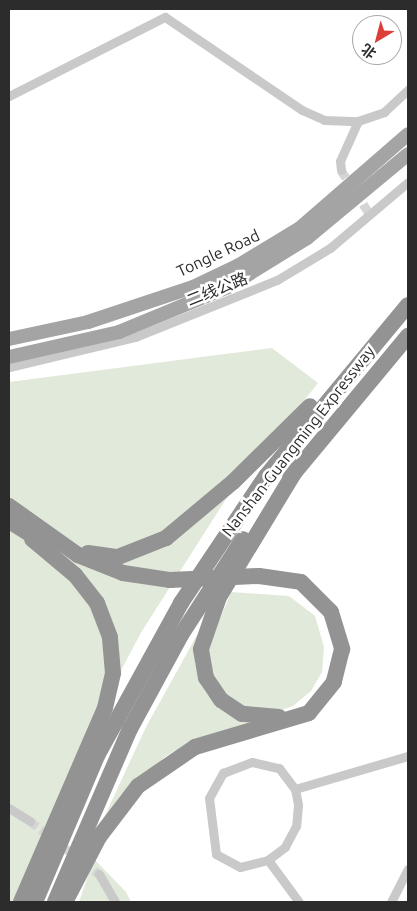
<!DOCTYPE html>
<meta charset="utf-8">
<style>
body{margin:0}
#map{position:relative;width:417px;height:911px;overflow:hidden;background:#fff;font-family:Ubuntu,"Noto Sans SC",sans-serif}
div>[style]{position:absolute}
.green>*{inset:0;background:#e0e9da}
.street-tunnel>*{height:9px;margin-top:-4.5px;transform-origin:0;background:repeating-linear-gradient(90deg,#d5d5d5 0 9px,transparent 0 13.5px)}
.street>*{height:9px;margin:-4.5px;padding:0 4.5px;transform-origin:4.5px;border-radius:4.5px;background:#c9c9c9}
.primary>*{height:14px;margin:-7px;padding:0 7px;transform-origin:7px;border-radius:7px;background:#a4a4a4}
.highway>*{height:16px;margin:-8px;padding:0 8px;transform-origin:8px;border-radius:8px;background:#939393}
span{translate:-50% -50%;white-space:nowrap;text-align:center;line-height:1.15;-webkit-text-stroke:5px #fff;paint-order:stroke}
.street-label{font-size:16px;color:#2c2c2c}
.frame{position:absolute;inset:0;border:10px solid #2c2c2c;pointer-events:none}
.north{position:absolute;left:352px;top:15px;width:50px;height:50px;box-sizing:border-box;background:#fff;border:1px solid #ababab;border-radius:50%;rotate:217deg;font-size:14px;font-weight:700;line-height:20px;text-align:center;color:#2c2c2c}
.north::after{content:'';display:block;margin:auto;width:18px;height:22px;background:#db3f37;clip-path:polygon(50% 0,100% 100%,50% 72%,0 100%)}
</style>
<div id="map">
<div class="green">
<div style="clip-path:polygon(272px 348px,318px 383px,226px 499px,142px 631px,103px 704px,16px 902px,9px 902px,9px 382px)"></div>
<div style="clip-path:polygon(231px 592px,289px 596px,315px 616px,324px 647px,322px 672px,311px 691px,293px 706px,281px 710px,244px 708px,225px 695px,212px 675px,208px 649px)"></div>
<div style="clip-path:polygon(197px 635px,195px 664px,205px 691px,214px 703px,252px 724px,193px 741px,166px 756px,120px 796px,102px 822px,146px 727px)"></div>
<div style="clip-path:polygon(94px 859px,126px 892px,131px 902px,79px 902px)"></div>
</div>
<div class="street-tunnel">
<div style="left:341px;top:170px;width:55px;rotate:56.9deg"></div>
<div style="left:30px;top:821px;width:87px;rotate:37.5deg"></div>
</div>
<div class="street">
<div style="left:9px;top:96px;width:175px;rotate:-26.9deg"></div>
<div style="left:165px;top:17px;width:166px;rotate:34.2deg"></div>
<div style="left:302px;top:110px;width:24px;rotate:24deg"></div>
<div style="left:324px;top:120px;width:34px;rotate:2deg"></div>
<div style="left:358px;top:121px;width:28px;rotate:-19deg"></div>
<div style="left:384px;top:112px;width:33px;rotate:-43deg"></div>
<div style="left:341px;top:170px;width:9px;rotate:-96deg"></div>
<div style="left:340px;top:161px;width:44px;rotate:-65.8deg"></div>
<div style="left:9px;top:367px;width:130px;rotate:-13.4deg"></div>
<div style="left:135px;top:337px;width:153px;rotate:-21.9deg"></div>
<div style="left:277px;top:280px;width:62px;rotate:-31.1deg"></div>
<div style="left:330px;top:248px;width:102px;rotate:-40.2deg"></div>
<div style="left:252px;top:762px;width:28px;rotate:13deg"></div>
<div style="left:279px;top:768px;width:26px;rotate:53deg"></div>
<div style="left:295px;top:789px;width:16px;rotate:79deg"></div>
<div style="left:298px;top:805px;width:21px;rotate:95deg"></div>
<div style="left:296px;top:826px;width:24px;rotate:118deg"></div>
<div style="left:285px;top:847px;width:21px;rotate:143deg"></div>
<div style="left:268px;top:860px;width:29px;rotate:166deg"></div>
<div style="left:240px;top:867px;width:27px;rotate:-152deg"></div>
<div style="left:216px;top:854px;width:56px;rotate:-97.1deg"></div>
<div style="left:209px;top:798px;width:29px;rotate:-61deg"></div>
<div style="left:223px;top:773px;width:31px;rotate:-21deg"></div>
<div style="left:295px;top:789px;width:118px;rotate:-16.3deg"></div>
<div style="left:9px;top:808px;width:25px;rotate:32deg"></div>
<div style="left:268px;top:860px;width:52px;rotate:53.6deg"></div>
<div style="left:99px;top:874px;width:32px;rotate:60deg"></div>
<div style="left:391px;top:902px;width:37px;rotate:-63deg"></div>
</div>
<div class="primary">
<div style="left:9px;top:339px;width:81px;rotate:-12.1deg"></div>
<div style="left:88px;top:322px;width:111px;rotate:-18.4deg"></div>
<div style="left:193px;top:287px;width:51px;rotate:-25.6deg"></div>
<div style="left:239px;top:265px;width:71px;rotate:-31.2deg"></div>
<div style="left:300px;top:228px;width:143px;rotate:-41deg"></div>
<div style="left:9px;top:357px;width:113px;rotate:-12.8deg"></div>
<div style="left:119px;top:332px;width:118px;rotate:-22.4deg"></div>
<div style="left:228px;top:287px;width:93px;rotate:-31.8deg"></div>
<div style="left:307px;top:238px;width:131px;rotate:-39.7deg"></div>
</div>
<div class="highway">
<div style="left:290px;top:478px;width:185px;rotate:-50.3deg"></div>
<div style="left:9px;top:506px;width:85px;rotate:35.4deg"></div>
<div style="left:78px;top:555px;width:48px;rotate:21.8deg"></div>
<div style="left:123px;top:573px;width:48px;rotate:8.5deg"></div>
<div style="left:170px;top:580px;width:89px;rotate:-2.6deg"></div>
<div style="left:259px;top:576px;width:42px;rotate:8.1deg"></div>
<div style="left:301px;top:582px;width:42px;rotate:45deg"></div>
<div style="left:331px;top:612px;width:39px;rotate:73deg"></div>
<div style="left:342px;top:649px;width:34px;rotate:104deg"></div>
<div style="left:334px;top:682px;width:40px;rotate:129deg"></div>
<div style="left:309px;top:713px;width:119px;rotate:163.4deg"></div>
<div style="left:195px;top:747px;width:69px;rotate:145.6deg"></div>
<div style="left:138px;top:786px;width:64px;rotate:127.4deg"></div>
<div style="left:99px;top:837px;width:73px;rotate:117.6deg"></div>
<div style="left:9px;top:521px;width:40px;rotate:32deg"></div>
<div style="left:88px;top:553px;width:30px;rotate:8deg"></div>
<div style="left:118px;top:557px;width:52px;rotate:-21.6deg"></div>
<div style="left:166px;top:538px;width:87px;rotate:-39.9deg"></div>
<div style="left:233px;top:482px;width:108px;rotate:-44.6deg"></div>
<div style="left:279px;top:717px;width:37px;rotate:-175deg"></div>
<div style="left:242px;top:714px;width:25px;rotate:-146deg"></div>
<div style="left:221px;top:700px;width:27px;rotate:-124deg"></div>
<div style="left:206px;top:678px;width:29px;rotate:-100deg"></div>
<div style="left:201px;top:649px;width:55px;rotate:-70.9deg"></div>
<div style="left:219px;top:597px;width:149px;rotate:-58.8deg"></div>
<div style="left:21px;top:902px;width:211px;rotate:-66.6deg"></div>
<div style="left:105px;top:708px;width:36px;rotate:-77deg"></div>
<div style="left:113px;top:673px;width:36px;rotate:-95deg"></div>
<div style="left:110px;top:637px;width:36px;rotate:-111deg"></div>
<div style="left:97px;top:603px;width:36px;rotate:-128deg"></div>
<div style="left:75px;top:575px;width:56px;rotate:-140.1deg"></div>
<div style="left:35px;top:902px;width:159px;rotate:-67deg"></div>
<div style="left:97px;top:756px;width:175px;rotate:-61.2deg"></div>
<div style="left:181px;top:603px;width:153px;rotate:-56.2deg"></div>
<div style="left:266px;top:476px;width:222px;rotate:-50.3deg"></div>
<div style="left:55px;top:902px;width:189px;rotate:-66.6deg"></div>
<div style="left:130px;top:729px;width:107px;rotate:-61.5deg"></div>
<div style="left:181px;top:635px;width:114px;rotate:-57.1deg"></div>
</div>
<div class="street-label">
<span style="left:218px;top:253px;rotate:-25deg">Tongle Road</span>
<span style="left:217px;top:289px;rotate:-22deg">二线公路</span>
<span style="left:298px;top:441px;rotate:-52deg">Nanshan-Guangming Expressway</span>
</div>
<div class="frame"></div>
<div class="north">北</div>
</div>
